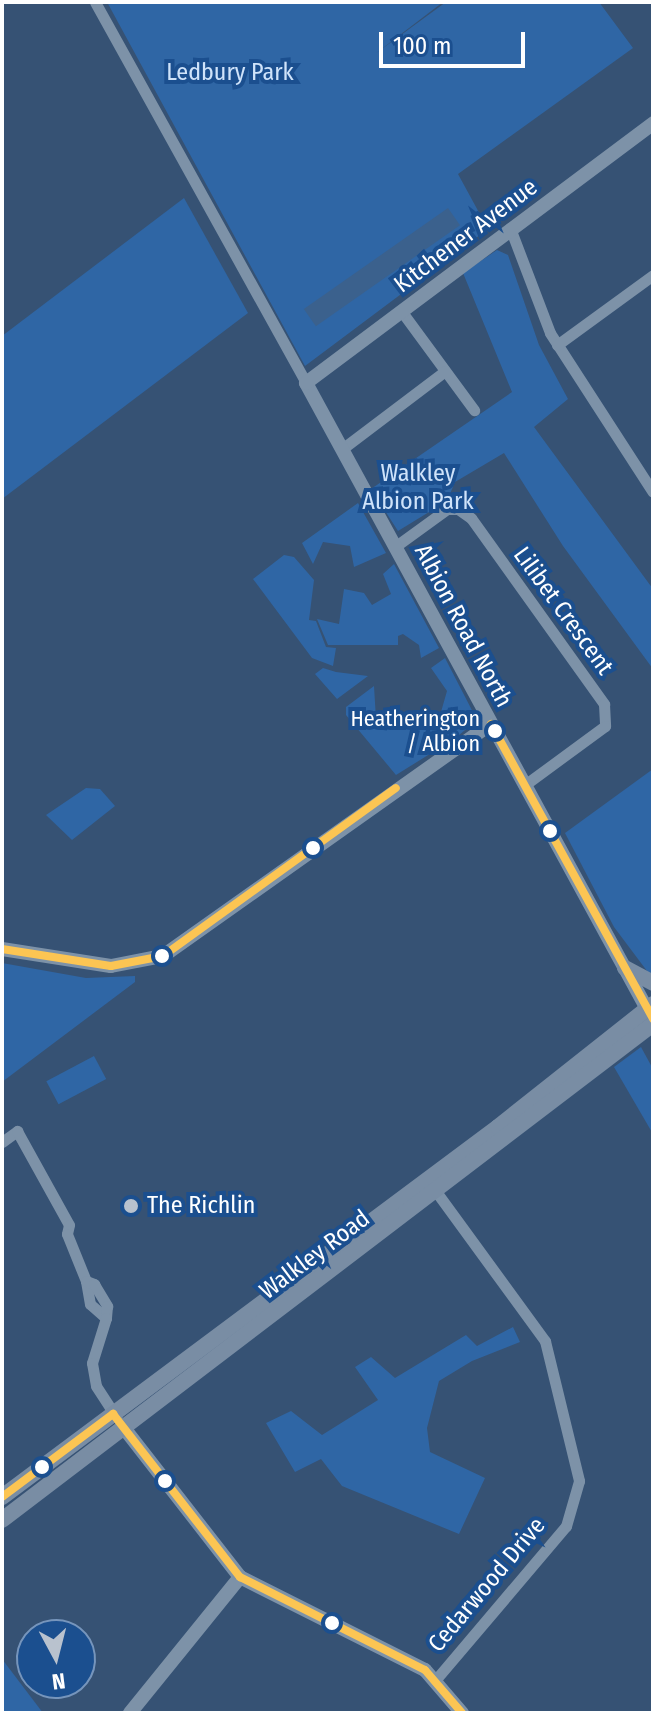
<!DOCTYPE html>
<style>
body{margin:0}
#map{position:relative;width:655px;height:1715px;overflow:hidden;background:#365274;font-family:"Fira Sans Condensed",sans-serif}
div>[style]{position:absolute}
.green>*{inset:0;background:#2f66a5;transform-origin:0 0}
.water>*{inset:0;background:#3b618d;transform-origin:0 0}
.minor>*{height:11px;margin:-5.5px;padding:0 5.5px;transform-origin:5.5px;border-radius:5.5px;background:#7d92a8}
.tertiary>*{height:14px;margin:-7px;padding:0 7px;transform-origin:7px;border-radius:7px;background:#7d92a8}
.secondary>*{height:16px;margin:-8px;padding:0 8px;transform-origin:8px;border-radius:8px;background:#798da4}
.bus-1>*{height:8px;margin:-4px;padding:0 4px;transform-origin:4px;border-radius:4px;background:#fcc553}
.dots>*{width:22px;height:22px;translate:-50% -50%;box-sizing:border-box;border:4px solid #1b4f8f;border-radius:50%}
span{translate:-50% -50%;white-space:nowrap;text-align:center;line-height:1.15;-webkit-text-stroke:8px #1b4f8f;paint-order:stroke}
.bus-label{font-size:22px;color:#fff}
.right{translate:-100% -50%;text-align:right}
.park-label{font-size:24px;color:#cfe3fa}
.street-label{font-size:24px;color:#fff}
.poi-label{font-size:24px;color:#fff}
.left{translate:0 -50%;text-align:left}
.frame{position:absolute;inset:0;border:4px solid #fff;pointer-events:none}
.north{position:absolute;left:16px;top:1619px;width:80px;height:80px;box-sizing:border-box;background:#1b4f8f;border:2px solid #7695bc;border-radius:50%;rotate:173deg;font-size:22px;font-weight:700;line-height:32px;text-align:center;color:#fff}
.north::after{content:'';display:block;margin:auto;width:28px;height:36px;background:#b9c2ce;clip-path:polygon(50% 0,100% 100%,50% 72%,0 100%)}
.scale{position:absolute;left:379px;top:32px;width:146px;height:36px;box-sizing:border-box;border:4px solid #fff;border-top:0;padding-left:10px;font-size:24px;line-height:28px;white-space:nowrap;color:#fff;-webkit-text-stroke:6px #1b4f8f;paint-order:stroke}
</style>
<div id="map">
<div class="green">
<div style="clip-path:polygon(107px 2px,443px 2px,375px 54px,446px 2px,599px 2px,633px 48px,458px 174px,488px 229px,305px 366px)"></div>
<div style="clip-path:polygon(184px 198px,248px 313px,2px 499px,2px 336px)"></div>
<div style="clip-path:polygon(497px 250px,508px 255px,539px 345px,568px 399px,534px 427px,653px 589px,653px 669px,563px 546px,504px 453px,455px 482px,447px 501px,398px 531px,371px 489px,512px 392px,463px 273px)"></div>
<div style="clip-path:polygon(358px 503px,386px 553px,354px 567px,350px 546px,323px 542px,313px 564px,302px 543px)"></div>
<div style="clip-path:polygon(284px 555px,294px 557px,314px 580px,309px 620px,316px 621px,326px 647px,336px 648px,333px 666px,312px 658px,253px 579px)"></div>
<div style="clip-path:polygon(394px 564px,439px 648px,421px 658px,419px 645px,403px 634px,398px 636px,398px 645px,328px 645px,317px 619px,339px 624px,344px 589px,364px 593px,372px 605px,391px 594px,383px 574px)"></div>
<div style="clip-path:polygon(445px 658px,477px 720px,452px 741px,438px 739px,428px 745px,433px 752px,396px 775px,346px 715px,346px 707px,374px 686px,376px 719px,439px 719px,447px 691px,431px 668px)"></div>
<div style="clip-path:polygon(323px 668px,336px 672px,368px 676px,337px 699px,315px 674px)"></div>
<div style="clip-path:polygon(653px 769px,653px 979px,614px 927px,565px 833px)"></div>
<div style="clip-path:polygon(86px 788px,100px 789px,115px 806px,72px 840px,46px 815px)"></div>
<div style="clip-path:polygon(2px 963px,86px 978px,135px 976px,135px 982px,2px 1082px)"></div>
<div style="clip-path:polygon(641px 1047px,653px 1069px,653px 1134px,614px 1067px)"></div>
<div style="left:94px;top:1056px;width:26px;height:54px;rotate:62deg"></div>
<div style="clip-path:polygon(513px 1327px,520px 1342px,472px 1361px,439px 1381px,427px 1428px,430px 1452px,485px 1478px,459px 1534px,342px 1486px,321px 1459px,295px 1472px,266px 1423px,291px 1411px,322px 1435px,378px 1400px,355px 1367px,371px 1357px,395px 1378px,466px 1335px,477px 1346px)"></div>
<div style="clip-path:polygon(2px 1659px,43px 1713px,2px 1713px)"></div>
</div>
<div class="water">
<div style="left:448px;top:208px;width:21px;height:176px;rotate:55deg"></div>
</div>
<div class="minor">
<div style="left:95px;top:2px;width:436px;rotate:61deg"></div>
<div style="left:510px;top:228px;width:112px;rotate:69.1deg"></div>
<div style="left:550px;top:333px;width:189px;rotate:57.1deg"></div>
<div style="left:402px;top:312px;width:122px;rotate:53.7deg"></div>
<div style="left:557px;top:345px;width:119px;rotate:-36.1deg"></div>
<div style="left:342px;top:449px;width:129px;rotate:-37.1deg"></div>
<div style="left:396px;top:546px;width:63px;rotate:-36deg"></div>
<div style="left:447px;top:509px;width:11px"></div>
<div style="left:458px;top:509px;width:16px;rotate:35deg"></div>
<div style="left:471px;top:518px;width:229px;rotate:54.4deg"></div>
<div style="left:604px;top:704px;width:22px;rotate:87deg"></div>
<div style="left:605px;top:726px;width:98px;rotate:143.7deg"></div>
<div style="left:2px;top:1142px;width:19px;rotate:-36deg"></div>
<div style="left:17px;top:1131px;width:107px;rotate:61deg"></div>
<div style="left:69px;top:1225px;width:9px;rotate:103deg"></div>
<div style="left:67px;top:1234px;width:51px;rotate:68deg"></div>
<div style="left:432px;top:1186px;width:192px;rotate:53.9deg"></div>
<div style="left:545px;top:1341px;width:144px;rotate:76.3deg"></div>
<div style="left:579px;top:1481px;width:47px;rotate:106.1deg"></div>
<div style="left:566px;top:1526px;width:199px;rotate:130.3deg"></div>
<div style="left:106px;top:1318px;width:21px;rotate:-139deg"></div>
<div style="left:90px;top:1304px;width:23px;rotate:-100deg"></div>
<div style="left:86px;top:1281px;width:9px;rotate:21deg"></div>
<div style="left:94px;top:1284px;width:26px;rotate:59deg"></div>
<div style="left:107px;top:1306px;width:12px;rotate:95deg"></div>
<div style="left:106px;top:1318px;width:47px;rotate:107.3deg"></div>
<div style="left:92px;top:1363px;width:23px;rotate:80deg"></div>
<div style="left:96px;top:1386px;width:38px;rotate:57deg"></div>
</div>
<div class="tertiary">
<div style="left:2px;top:949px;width:110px;rotate:8.9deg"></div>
<div style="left:111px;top:966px;width:53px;rotate:-10.9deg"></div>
<div style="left:163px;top:956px;width:402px;rotate:-35.3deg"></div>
<div style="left:647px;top:1009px;width:713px;rotate:-118.58deg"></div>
<div style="left:306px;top:383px;width:434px;rotate:-36.8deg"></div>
<div style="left:124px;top:1428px;width:189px;rotate:52.1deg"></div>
<div style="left:240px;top:1577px;width:207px;rotate:26.7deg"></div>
<div style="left:425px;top:1670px;width:57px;rotate:49.3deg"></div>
<div style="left:130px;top:1713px;width:175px;rotate:-51deg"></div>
</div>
<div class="secondary">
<div style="left:625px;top:968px;width:32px;rotate:28deg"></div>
<div style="left:2px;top:1497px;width:619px;rotate:-36.72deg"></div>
<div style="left:498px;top:1127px;width:198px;rotate:-38.4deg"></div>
<div style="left:2px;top:1520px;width:818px;rotate:-37.3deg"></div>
</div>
<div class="bus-1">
<div style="left:491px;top:724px;width:337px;rotate:61.2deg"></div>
<div style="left:2px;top:949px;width:110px;rotate:8.9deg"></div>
<div style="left:111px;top:966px;width:53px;rotate:-10.9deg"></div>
<div style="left:163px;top:956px;width:287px;rotate:-35.8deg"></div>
<div style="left:2px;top:1497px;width:139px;rotate:-36.8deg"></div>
<div style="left:113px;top:1414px;width:207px;rotate:52.1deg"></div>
<div style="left:240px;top:1577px;width:207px;rotate:26.7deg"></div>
<div style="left:425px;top:1670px;width:57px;rotate:49.3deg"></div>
</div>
<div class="dots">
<div style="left:495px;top:731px;background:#fff"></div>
<div style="left:550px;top:831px;background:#fff"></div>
<div style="left:313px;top:848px;background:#fff"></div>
<div style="left:162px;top:956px;background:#fff"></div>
<div style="left:131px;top:1206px;background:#b9c2ce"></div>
<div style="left:42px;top:1467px;background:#fff"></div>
<div style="left:165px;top:1481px;background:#fff"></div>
<div style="left:332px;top:1623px;background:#fff"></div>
</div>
<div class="bus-label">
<span class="right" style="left:480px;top:731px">Heatherington<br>/ Albion</span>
</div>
<div class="park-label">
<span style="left:230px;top:73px">Ledbury Park</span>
<span style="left:418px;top:488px">Walkley<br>Albion Park</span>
</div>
<div class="street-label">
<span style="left:466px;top:236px;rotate:-37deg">Kitchener Avenue</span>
<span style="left:563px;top:611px;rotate:54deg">Lilibet Crescent</span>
<span style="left:463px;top:626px;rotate:62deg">Albion Road North</span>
<span style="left:315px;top:1255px;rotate:-37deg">Walkley Road</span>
<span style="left:487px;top:1585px;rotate:-50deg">Cedarwood Drive</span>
</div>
<div class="poi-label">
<span class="left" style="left:147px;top:1206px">The Richlin</span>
</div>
<div class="frame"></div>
<div class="north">N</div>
<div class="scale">100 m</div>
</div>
